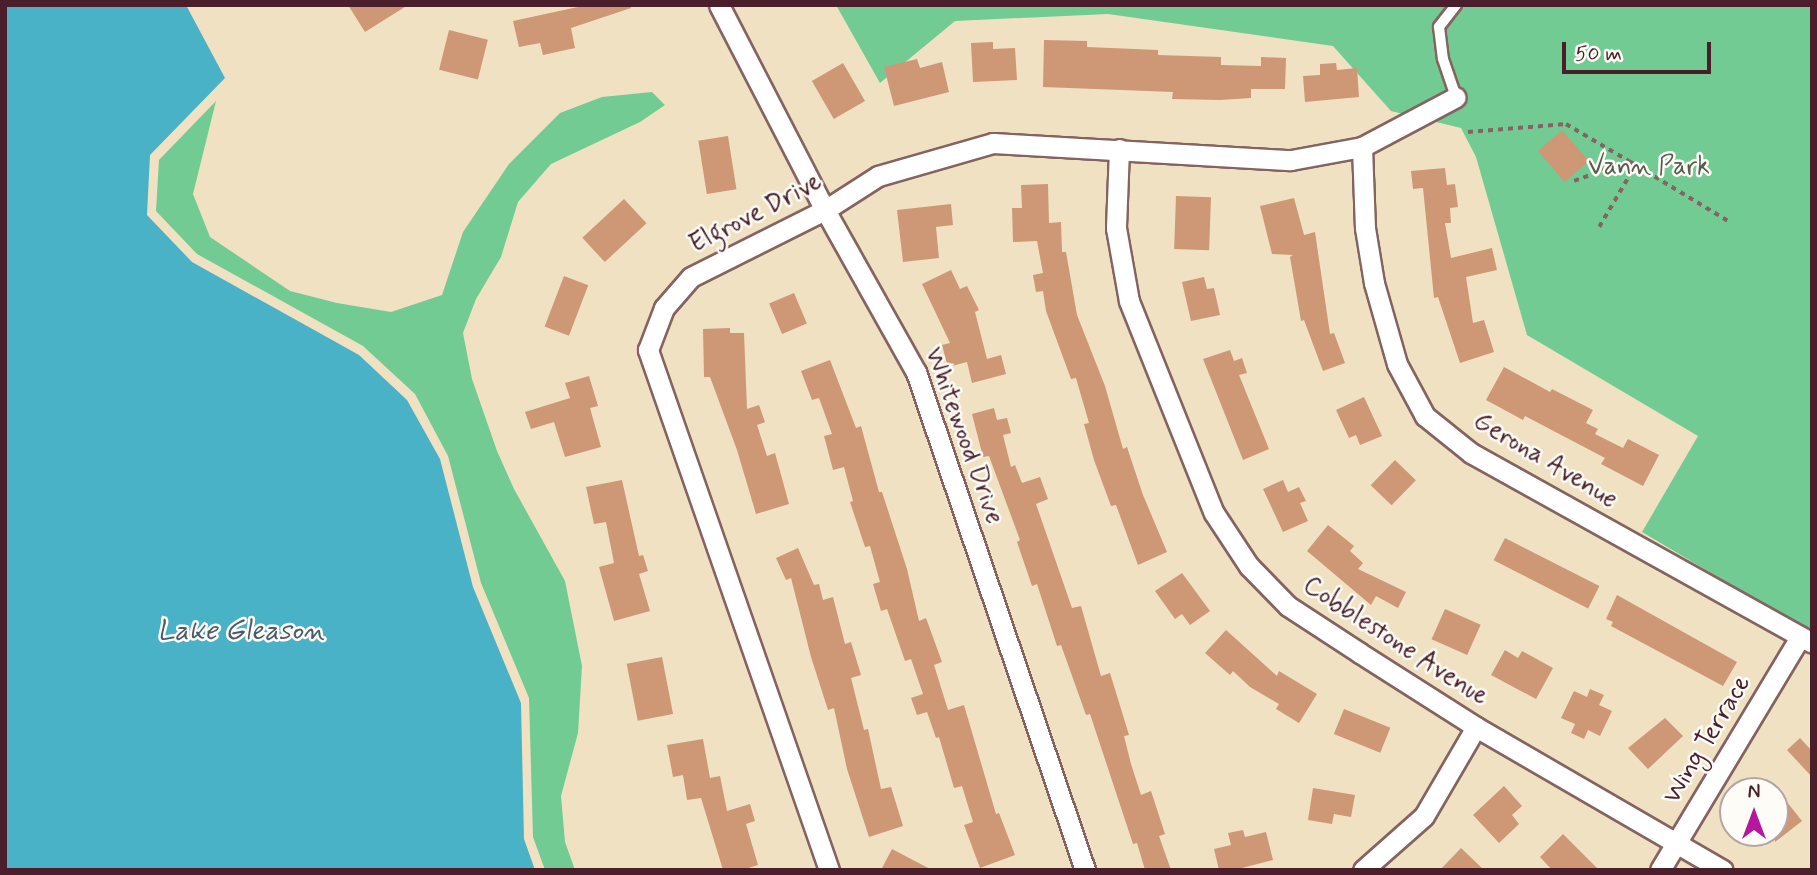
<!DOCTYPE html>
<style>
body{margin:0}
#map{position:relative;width:1817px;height:875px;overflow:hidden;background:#f0e1c2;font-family:Mynerve,sans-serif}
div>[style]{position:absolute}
.green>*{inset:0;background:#72cb92}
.water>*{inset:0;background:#49b2c7}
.building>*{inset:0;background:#ce9776;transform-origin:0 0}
.path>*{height:3.5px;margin-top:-1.75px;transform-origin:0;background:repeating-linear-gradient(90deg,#846360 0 5px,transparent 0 10px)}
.roads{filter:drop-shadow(2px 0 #846360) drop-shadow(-2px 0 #846360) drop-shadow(0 2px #846360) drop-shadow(0 -2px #846360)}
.lane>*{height:10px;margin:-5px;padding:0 5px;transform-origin:5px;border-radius:5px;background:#fff}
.street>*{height:19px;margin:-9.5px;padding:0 9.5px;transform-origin:9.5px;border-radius:9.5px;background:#fff}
span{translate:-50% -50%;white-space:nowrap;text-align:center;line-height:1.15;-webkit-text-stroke:5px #fdfcf7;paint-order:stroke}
.park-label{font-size:26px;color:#585b4f}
.street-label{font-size:26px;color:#4a1f2b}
.water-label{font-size:28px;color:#4a5a69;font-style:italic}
.frame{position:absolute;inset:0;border:7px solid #4a1f2b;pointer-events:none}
.north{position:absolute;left:1719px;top:777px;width:70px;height:70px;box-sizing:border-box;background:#fdfcf7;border:2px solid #b5a4a5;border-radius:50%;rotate:0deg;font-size:19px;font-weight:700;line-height:28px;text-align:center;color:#4a1f2b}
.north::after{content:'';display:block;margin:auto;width:24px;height:32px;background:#b5179e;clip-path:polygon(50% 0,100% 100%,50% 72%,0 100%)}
.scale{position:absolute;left:1562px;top:42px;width:149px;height:32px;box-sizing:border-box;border:4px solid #4a1f2b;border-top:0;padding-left:9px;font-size:21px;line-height:24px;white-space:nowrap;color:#4a1f2b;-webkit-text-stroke:5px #fdfcf7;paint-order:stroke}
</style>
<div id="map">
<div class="green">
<div style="clip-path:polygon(836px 5px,1812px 5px,1812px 633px,1642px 532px,1698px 436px,1527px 335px,1476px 157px,1461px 128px,1391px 111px,1333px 46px,1108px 14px,955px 21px,880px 83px)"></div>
<div style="clip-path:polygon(652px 92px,665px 105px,640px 122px,551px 164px,518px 202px,501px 257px,476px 299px,463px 333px,472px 379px,497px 451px,514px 489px,565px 581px,582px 666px,578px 733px,561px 796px,565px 842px,575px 870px,545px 870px,533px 837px,529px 698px,481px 583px,448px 456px,415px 394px,363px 346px,197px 254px,156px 211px,159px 160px,216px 101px,193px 194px,210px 237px,290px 291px,337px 303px,391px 312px,442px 295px,463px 232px,509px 164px,560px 113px,602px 97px)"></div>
</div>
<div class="water">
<div style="clip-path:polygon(5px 5px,186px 5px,225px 78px,150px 155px,147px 215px,192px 262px,359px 355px,407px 400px,440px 459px,473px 587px,521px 703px,524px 839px,535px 870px,5px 870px)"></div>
</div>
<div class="building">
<div style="clip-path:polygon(348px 5px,408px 5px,365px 32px)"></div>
<div style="clip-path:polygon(587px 5px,630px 5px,631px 8px,571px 28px,575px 48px,543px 55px,540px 43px,519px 47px,513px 21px)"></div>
<div style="left:449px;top:30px;width:40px;height:41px;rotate:14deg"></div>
<div style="clip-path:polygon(1044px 40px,1087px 41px,1087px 47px,1158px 50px,1158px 55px,1221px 57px,1221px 65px,1261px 66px,1261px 57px,1286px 58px,1285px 89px,1251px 89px,1251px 98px,1220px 100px,1172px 99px,1173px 92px,1043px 87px)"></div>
<div style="clip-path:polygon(993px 42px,993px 49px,1015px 48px,1017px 80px,973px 82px,971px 43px)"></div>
<div style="clip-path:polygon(917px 59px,920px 68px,942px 62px,949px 92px,894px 106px,884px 67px)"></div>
<div style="left:843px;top:63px;width:44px;height:36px;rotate:60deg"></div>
<div style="clip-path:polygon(1336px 63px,1337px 70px,1357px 68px,1359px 97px,1305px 102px,1303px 76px,1320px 75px,1320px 64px)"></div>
<div style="left:1562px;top:130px;width:41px;height:32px;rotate:49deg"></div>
<div style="left:728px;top:136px;width:54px;height:30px;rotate:81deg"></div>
<div style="clip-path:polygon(1445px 168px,1447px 185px,1455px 184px,1458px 207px,1450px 208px,1451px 223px,1445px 223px,1451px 258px,1492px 248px,1497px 270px,1466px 277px,1473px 323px,1484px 320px,1494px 352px,1460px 363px,1438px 297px,1434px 298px,1423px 188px,1413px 189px,1411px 171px)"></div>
<div style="clip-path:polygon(1048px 184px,1049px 223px,1061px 222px,1062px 252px,1066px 252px,1077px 315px,1105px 386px,1123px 449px,1127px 447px,1143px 495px,1167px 552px,1138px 565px,1116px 505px,1111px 506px,1094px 460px,1084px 424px,1089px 423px,1076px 378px,1071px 379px,1046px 311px,1043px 291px,1036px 292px,1033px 275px,1043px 273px,1037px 241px,1013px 242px,1012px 208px,1022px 208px,1021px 185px)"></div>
<div style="left:1176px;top:196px;width:35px;height:53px;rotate:2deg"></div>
<div style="clip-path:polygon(1294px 198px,1304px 235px,1315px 232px,1330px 334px,1334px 333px,1345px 363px,1323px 371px,1304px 320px,1301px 321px,1290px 257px,1293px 255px,1272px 254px,1260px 206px)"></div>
<div style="left:624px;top:199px;width:33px;height:57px;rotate:47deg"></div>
<div style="clip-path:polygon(951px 204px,953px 225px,936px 227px,939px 258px,903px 262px,897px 210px)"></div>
<div style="clip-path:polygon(951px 270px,960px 289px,967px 286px,979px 310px,975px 312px,987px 359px,1001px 355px,1006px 374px,972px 383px,967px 362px,948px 367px,942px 345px,950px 343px,922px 284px)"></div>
<div style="left:564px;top:276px;width:26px;height:54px;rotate:21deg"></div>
<div style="clip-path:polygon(1204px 277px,1207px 289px,1214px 288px,1220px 315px,1191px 321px,1182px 282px)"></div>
<div style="left:794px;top:293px;width:33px;height:27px;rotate:67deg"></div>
<div style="clip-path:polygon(730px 328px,730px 333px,744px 333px,747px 409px,759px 405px,765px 422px,757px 425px,767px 456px,775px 453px,789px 504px,756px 514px,737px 450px,710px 377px,704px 377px,703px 329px)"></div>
<div style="clip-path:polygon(1230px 350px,1234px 361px,1242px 358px,1247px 373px,1239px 375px,1269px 449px,1243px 460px,1203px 359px)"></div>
<div style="clip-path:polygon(830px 360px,856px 428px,861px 426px,879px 492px,882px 492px,907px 569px,919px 621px,926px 618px,942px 662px,934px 665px,948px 710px,964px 705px,996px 814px,999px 813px,1015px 855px,980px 868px,964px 825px,973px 822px,962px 786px,954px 788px,939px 737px,936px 738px,927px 712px,917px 715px,911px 698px,923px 694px,911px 659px,905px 661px,887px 609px,881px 611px,873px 584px,880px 582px,870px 546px,865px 547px,850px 502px,853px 501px,844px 467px,833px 470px,824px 436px,832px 434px,819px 398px,812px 400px,801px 371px)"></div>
<div style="clip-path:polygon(1504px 367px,1550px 392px,1552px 389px,1593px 410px,1586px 423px,1598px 429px,1595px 434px,1623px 448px,1628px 439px,1659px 455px,1643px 486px,1601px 464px,1605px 458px,1525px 416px,1523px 420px,1486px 400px)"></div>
<div style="clip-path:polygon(589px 376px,598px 406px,590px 408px,601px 447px,565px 457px,554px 422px,531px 429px,525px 412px,570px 398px,565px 383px)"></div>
<div style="clip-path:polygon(1364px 397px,1382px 436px,1360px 445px,1356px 435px,1349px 438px,1336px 410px)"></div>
<div style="clip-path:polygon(994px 408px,997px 420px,1007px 418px,1011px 433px,1003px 435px,1011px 467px,1015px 465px,1022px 483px,1040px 477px,1048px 499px,1036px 504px,1072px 608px,1081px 606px,1101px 676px,1110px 673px,1129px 735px,1124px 736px,1131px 764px,1141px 795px,1151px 791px,1165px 834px,1159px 836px,1171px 870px,1145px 870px,1137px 843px,1133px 844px,1090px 714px,1086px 715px,1061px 645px,1057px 646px,1037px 584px,1032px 586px,1017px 542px,1020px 540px,989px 456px,983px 457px,972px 414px)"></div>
<div style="left:1395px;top:460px;width:29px;height:35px;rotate:44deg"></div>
<div style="clip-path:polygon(622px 480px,639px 556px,643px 555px,648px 571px,639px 574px,650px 611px,614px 621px,599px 567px,614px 563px,606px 522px,594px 524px,586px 487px)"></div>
<div style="clip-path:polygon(1283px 480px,1288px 492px,1299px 487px,1306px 501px,1300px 503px,1308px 521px,1283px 532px,1263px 489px)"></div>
<div style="clip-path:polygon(1328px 525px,1354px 546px,1350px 551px,1363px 563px,1358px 569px,1406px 592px,1398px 608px,1376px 596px,1371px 605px,1307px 551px)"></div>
<div style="left:1505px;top:538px;width:106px;height:25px;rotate:27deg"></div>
<div style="clip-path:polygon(798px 548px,814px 585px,819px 584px,823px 600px,833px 597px,845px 644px,851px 642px,861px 675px,851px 678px,864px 730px,868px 729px,881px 789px,891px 787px,903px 826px,869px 837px,847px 769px,834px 708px,828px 710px,811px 657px,791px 578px,786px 580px,776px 558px)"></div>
<div style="clip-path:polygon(1182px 573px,1210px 611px,1190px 625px,1182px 614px,1175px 619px,1155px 591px)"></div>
<div style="clip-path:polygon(1617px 595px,1737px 662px,1723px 686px,1611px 626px,1613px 622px,1606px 619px)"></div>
<div style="left:1445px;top:609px;width:39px;height:33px;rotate:24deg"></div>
<div style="clip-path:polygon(1226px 630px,1277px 676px,1279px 671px,1317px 694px,1299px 723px,1276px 709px,1279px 704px,1250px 687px,1233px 671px,1230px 675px,1205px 653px)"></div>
<div style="clip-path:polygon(1505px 650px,1518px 658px,1522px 651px,1553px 668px,1536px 699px,1491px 675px)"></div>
<div style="left:662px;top:657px;width:58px;height:36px;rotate:79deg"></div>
<div style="clip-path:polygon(1590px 689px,1604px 695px,1599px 705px,1612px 711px,1600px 736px,1588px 730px,1584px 739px,1571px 733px,1575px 724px,1561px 718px,1574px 691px,1587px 697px)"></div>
<div style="left:1344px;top:709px;width:50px;height:27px;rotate:22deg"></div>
<div style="clip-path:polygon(1665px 718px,1683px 736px,1648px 769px,1628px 748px)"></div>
<div style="clip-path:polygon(1800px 738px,1812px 751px,1812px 777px,1787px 750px)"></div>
<div style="clip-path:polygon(703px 739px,710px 778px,720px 776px,727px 811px,750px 804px,755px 821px,746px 824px,758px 865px,742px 870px,723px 870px,701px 798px,687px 800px,683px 775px,673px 777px,667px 745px)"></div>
<div style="clip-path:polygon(1504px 786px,1522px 806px,1512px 815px,1519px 824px,1499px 843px,1473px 815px)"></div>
<div style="clip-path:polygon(1775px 787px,1802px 821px,1775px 842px)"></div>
<div style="clip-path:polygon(1313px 788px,1355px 795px,1351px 817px,1334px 814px,1332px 824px,1308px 820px)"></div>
<div style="clip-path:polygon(1243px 830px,1245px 837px,1266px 832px,1273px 860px,1234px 870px,1219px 870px,1214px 849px,1231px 845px,1228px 833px)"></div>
<div style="clip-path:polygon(1563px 834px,1599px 870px,1552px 870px,1540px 857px)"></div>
<div style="clip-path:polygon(1461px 848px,1484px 870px,1440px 870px)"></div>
<div style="clip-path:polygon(892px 849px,932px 870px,881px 870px)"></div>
</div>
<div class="path">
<div style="left:1468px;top:132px;width:98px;rotate:-4.7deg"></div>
<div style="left:1566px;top:124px;width:73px;rotate:30.4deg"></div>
<div style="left:1574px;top:181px;width:59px;rotate:-20deg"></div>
<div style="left:1629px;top:161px;width:116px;rotate:31.2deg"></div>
<div style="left:1599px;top:227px;width:71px;rotate:-59.5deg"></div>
</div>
<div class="roads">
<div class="lane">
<div style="left:1456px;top:5px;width:28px;rotate:128deg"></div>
<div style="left:1439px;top:27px;width:32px;rotate:83deg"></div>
<div style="left:1443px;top:59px;width:40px;rotate:71.1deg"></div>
</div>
<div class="street">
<div style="left:719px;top:5px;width:231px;rotate:62.7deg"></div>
<div style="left:825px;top:210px;width:186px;rotate:60.7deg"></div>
<div style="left:916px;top:372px;width:526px;rotate:71.25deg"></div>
<div style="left:1362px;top:147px;width:81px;rotate:87.9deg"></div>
<div style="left:1365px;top:228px;width:56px;rotate:80.7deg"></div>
<div style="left:1374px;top:283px;width:84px;rotate:74.1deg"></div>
<div style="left:1397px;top:364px;width:59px;rotate:61.7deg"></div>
<div style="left:1425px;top:416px;width:59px;rotate:38.8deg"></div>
<div style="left:1471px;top:453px;width:390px;rotate:29.1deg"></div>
<div style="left:1119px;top:149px;width:79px;rotate:92.2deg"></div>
<div style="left:1116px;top:228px;width:74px;rotate:79.9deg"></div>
<div style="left:1129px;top:301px;width:228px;rotate:68.2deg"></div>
<div style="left:1214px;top:513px;width:64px;rotate:56.6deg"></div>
<div style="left:1249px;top:566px;width:56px;rotate:45.7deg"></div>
<div style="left:1288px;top:606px;width:86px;rotate:33.1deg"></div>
<div style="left:1360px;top:653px;width:138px;rotate:32.5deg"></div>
<div style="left:1476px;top:727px;width:285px;rotate:30.1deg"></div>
<div style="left:829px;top:870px;width:551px;rotate:-109.19deg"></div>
<div style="left:648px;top:350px;width:45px;rotate:-69.1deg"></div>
<div style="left:664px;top:308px;width:41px;rotate:-48.9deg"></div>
<div style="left:691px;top:277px;width:150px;rotate:-26.6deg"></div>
<div style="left:825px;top:210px;width:63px;rotate:-32.7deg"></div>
<div style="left:878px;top:176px;width:120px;rotate:-16deg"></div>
<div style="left:993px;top:143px;width:298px;rotate:3.3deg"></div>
<div style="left:1291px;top:160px;width:72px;rotate:-10.4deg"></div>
<div style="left:1362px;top:147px;width:106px;rotate:-28deg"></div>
<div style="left:1363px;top:870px;width:81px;rotate:-41.5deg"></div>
<div style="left:1424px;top:816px;width:103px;rotate:-59.7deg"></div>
<div style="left:1660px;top:870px;width:272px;rotate:-59deg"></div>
</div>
</div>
<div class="park-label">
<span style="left:1649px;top:168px">Vann Park</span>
</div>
<div class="street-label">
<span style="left:756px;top:214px;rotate:-27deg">Elgrove Drive</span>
<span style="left:963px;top:436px;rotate:70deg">Whitewood Drive</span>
<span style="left:1545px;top:461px;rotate:31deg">Gerona Avenue</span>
<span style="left:1395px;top:642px;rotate:33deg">Cobblestone Avenue</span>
<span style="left:1708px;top:740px;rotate:-59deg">Wing Terrace</span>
</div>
<div class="water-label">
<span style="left:241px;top:632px">Lake Gleason</span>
</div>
<div class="frame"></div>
<div class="north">N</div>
<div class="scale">50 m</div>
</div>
